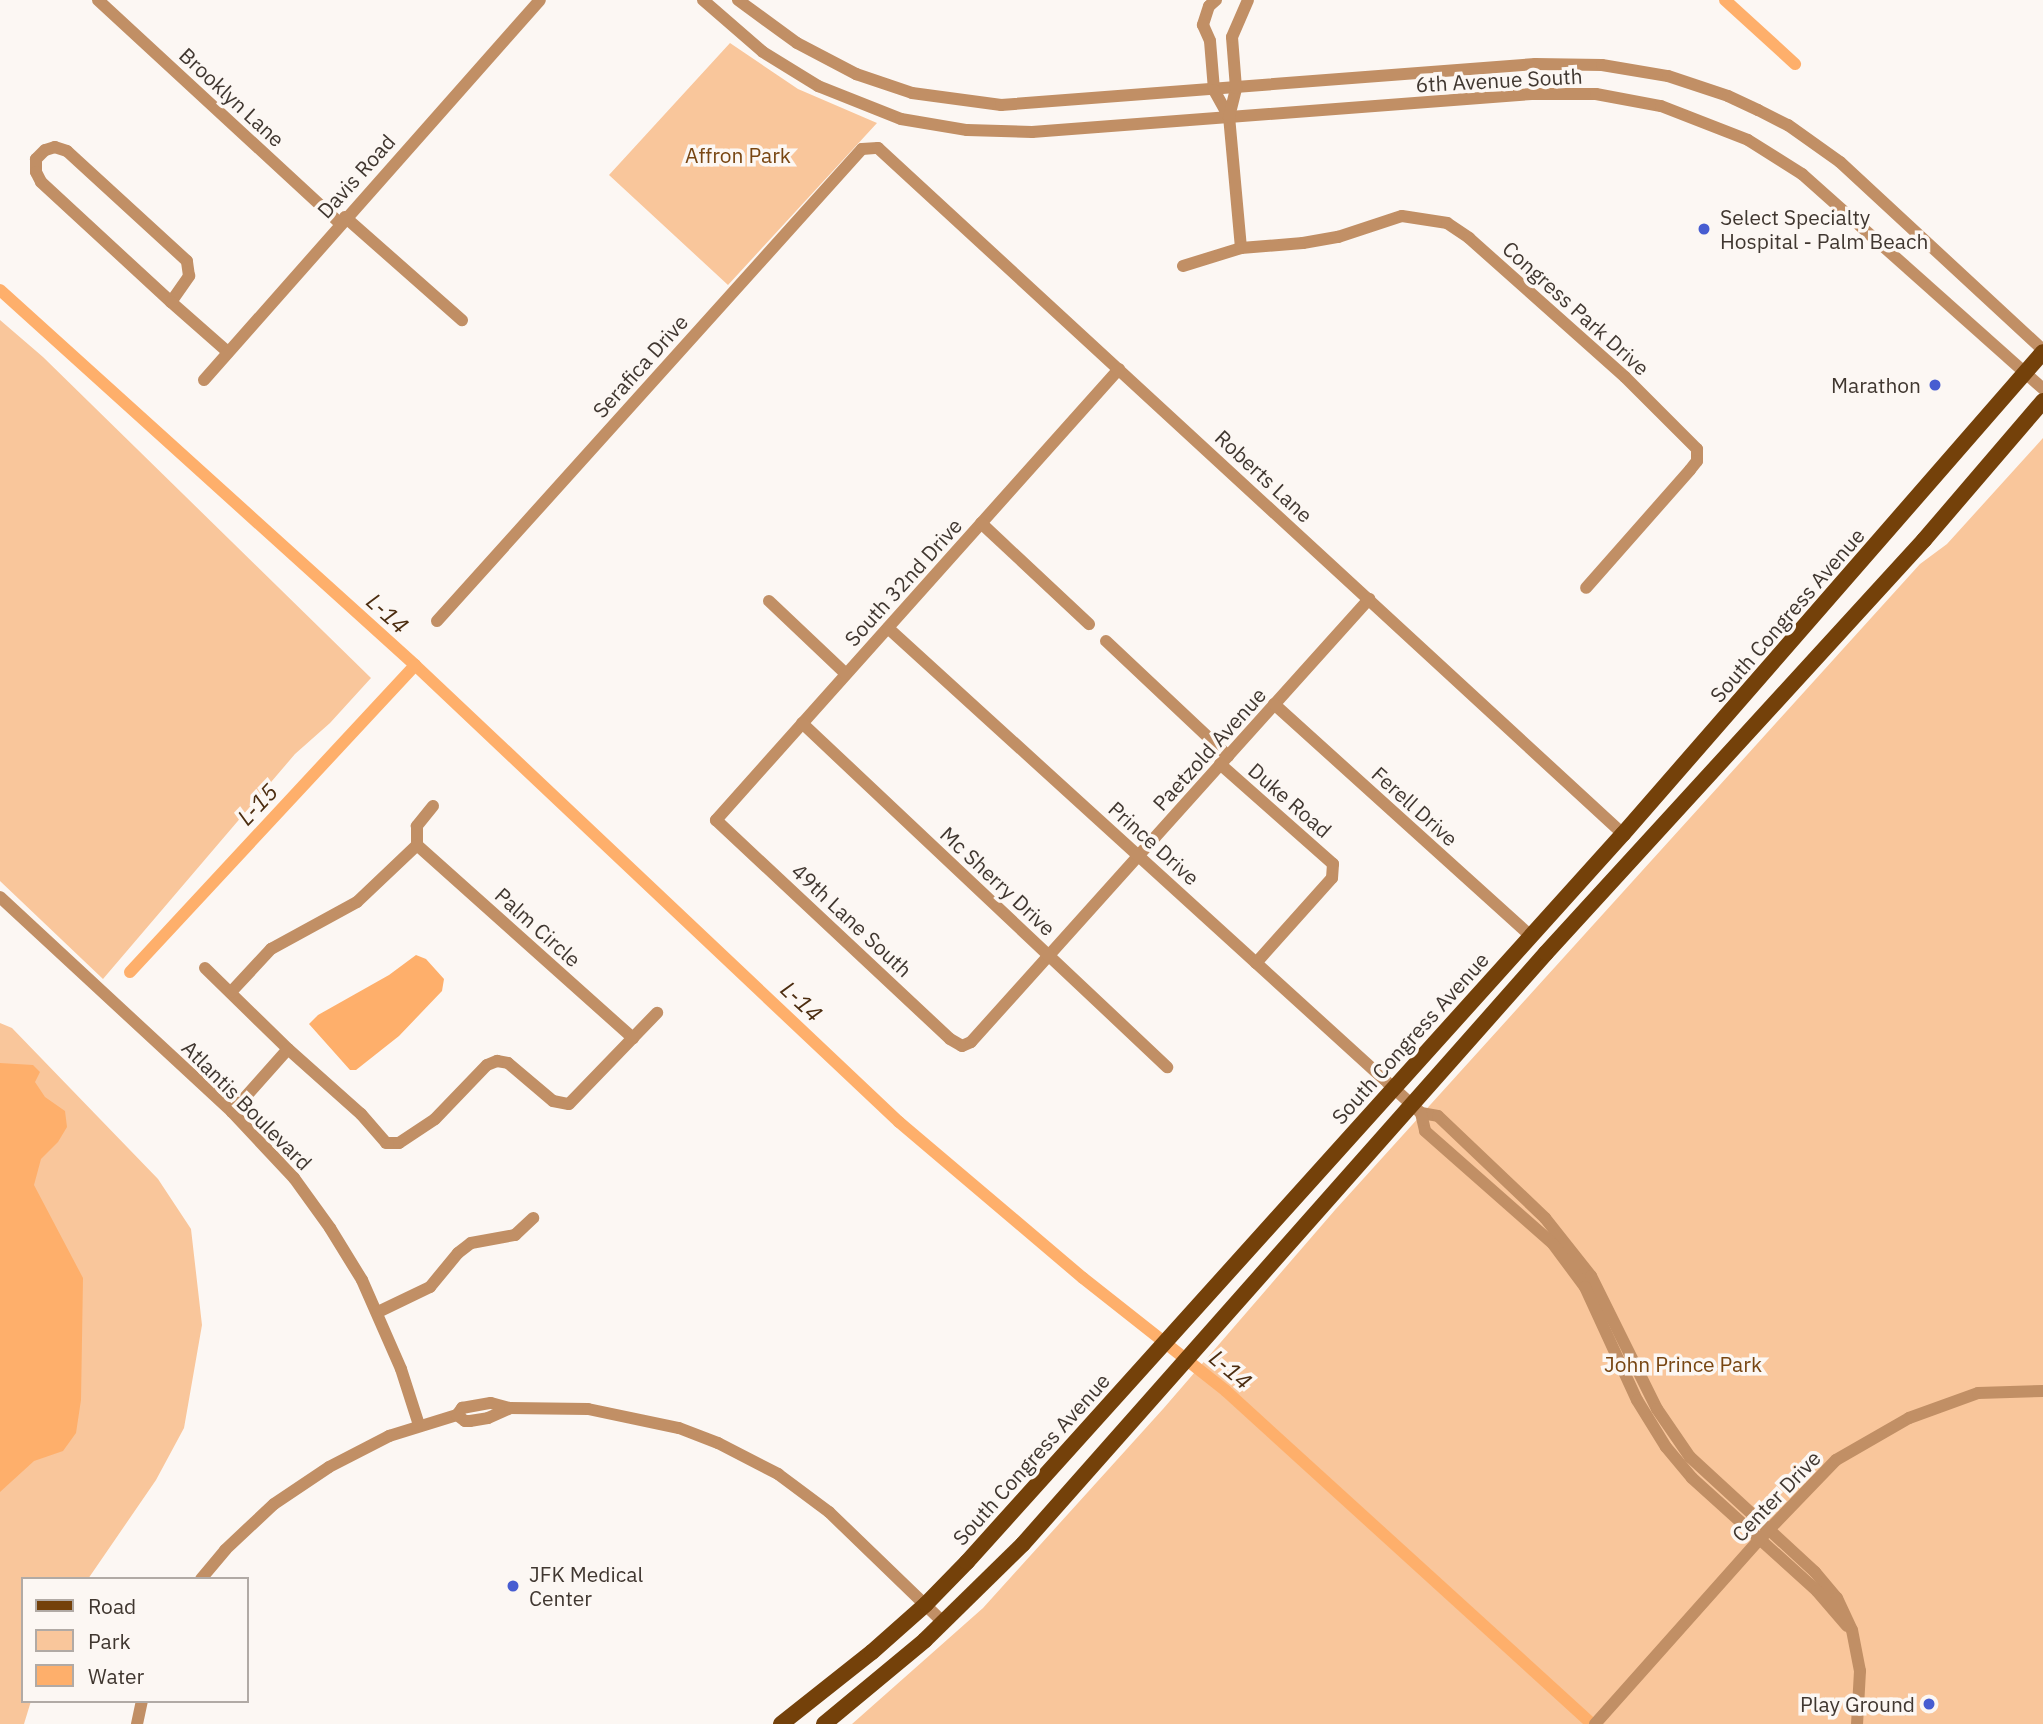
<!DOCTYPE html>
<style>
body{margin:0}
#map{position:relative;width:2043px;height:1724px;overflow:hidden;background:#fcf7f3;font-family:"IBM Plex Sans",sans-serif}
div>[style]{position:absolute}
.green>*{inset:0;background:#f9c69b}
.water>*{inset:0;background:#feaf6b}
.canal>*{height:12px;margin:-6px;padding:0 6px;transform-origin:6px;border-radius:6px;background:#feaf6b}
.minor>*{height:12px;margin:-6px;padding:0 6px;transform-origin:6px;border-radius:6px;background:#c18f65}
.major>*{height:16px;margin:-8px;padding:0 8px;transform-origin:8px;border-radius:8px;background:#74410a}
.dots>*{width:19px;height:19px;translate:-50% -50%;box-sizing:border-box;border:4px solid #fcf7f3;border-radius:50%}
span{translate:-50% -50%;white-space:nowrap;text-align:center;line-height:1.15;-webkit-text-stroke:7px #fcf7f3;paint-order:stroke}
.street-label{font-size:21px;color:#403730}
.park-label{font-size:21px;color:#784612}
.poi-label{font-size:21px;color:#403730}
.left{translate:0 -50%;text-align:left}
.right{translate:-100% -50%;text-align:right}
.water-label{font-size:23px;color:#4c2d10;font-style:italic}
.legend{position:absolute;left:21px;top:1577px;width:228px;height:126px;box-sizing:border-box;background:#fcf7f3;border:2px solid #b1aaa5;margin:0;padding:9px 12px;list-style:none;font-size:21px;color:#403730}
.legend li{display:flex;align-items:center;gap:14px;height:35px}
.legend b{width:35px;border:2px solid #b1aaa5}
</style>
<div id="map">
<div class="green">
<div style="clip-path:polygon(730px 43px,798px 89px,877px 123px,728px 285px,609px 175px)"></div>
<div style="clip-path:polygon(0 320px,43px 357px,371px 678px,330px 723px,295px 754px,103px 979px,0 881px)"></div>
<div style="clip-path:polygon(2043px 438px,2043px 1724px,852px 1724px,983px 1608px,1163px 1409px,1335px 1210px,1920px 564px,1947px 544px)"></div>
<div style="clip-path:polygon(0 1023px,12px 1028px,158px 1179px,191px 1229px,202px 1325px,184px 1428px,156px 1480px,88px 1579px,23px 1579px,23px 1701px,31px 1701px,24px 1724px,0 1724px)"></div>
</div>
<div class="water">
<div style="clip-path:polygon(416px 955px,426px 959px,444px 979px,442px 991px,399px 1036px,356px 1070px,350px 1070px,309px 1024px,318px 1015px,389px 975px)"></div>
<div style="clip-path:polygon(0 1063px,33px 1065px,40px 1072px,35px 1082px,45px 1097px,65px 1111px,67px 1127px,58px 1142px,41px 1159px,34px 1185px,83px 1278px,81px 1400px,76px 1433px,63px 1451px,34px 1461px,0 1492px)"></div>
</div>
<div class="canal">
<div style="left:1725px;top:0;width:95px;rotate:42.4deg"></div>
<div style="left:0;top:290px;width:559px;rotate:42.1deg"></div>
<div style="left:415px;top:665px;width:666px;rotate:43.36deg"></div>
<div style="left:899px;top:1122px;width:241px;rotate:40.3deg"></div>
<div style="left:1083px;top:1278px;width:182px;rotate:38.3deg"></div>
<div style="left:1226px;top:1391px;width:495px;rotate:42.3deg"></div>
<div style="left:130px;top:972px;width:419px;rotate:-47.1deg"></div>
</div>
<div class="minor">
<div style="left:98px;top:0;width:329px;rotate:42.7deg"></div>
<div style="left:703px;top:0;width:79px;rotate:40.9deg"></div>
<div style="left:763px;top:52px;width:65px;rotate:31.7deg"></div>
<div style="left:818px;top:86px;width:89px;rotate:21.7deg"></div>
<div style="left:901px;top:119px;width:67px;rotate:9.5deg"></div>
<div style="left:967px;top:130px;width:65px;rotate:1.8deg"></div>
<div style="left:1032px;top:132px;width:501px;rotate:-4.35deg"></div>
<div style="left:1532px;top:94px;width:64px"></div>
<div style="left:1596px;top:94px;width:66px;rotate:10.5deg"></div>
<div style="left:1661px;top:106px;width:93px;rotate:21.3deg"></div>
<div style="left:1748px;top:140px;width:64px;rotate:32.2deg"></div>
<div style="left:1802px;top:174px;width:323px;rotate:41.7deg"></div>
<div style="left:738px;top:0;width:73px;rotate:36.1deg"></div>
<div style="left:797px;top:43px;width:67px;rotate:27.7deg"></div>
<div style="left:856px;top:74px;width:59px;rotate:18.7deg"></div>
<div style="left:912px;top:93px;width:90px;rotate:7.7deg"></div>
<div style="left:1001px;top:105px;width:536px;rotate:-4.39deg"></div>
<div style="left:1535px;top:64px;width:67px;rotate:0.9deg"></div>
<div style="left:1602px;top:65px;width:67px;rotate:9.5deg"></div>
<div style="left:1668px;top:76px;width:63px;rotate:18.4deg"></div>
<div style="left:1728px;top:96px;width:33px;rotate:25deg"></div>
<div style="left:1758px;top:110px;width:34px;rotate:27deg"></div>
<div style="left:1788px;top:125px;width:64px;rotate:35.4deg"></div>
<div style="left:1840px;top:162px;width:277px;rotate:42.8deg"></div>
<div style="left:1216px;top:0;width:9px;rotate:139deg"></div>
<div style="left:1209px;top:6px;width:20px;rotate:108deg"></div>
<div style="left:1203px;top:25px;width:17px;rotate:66deg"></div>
<div style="left:1210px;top:41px;width:49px;rotate:85.3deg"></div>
<div style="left:1214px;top:90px;width:31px;rotate:61deg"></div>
<div style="left:345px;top:217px;width:156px;rotate:41.4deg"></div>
<div style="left:1241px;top:248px;width:132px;rotate:-95.2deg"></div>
<div style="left:1229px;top:117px;width:30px;rotate:-76deg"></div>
<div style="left:1236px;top:88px;width:51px;rotate:-94.5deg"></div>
<div style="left:1232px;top:37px;width:40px;rotate:-66.6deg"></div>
<div style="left:1183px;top:266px;width:61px;rotate:-17.2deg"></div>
<div style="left:1241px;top:248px;width:62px;rotate:-4.6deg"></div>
<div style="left:1303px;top:243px;width:36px;rotate:-10deg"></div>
<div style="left:1338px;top:237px;width:67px;rotate:-18.2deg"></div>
<div style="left:1402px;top:216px;width:46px;rotate:8.8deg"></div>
<div style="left:1447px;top:223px;width:27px;rotate:34deg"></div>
<div style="left:1469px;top:238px;width:209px;rotate:41.7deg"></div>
<div style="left:1625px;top:377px;width:102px;rotate:45deg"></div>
<div style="left:1697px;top:449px;width:12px;rotate:90deg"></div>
<div style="left:1697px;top:461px;width:11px;rotate:128deg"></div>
<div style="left:1690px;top:470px;width:157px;rotate:131.4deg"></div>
<div style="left:171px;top:302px;width:32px;rotate:-55deg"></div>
<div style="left:189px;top:276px;width:15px;rotate:-98deg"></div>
<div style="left:187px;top:261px;width:163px;rotate:-137.5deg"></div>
<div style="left:67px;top:151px;width:13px;rotate:-162deg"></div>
<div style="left:55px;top:147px;width:10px;rotate:163deg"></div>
<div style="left:45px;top:150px;width:13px;rotate:135deg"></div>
<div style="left:36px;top:159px;width:13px;rotate:90deg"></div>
<div style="left:36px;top:172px;width:11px;rotate:63deg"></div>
<div style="left:41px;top:182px;width:177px;rotate:42.7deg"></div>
<div style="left:171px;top:302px;width:76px;rotate:41.3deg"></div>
<div style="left:1119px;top:369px;width:605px;rotate:131.78deg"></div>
<div style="left:716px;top:820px;width:320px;rotate:43.1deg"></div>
<div style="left:950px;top:1039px;width:14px;rotate:30deg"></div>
<div style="left:962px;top:1046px;width:10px;rotate:-24deg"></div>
<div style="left:971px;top:1042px;width:596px;rotate:-48.06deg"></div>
<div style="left:204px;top:380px;width:507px;rotate:-48.52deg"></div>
<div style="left:981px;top:523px;width:148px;rotate:43.1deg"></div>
<div style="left:769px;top:601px;width:106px;rotate:43.5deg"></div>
<div style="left:437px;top:621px;width:635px;rotate:-48deg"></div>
<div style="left:862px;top:149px;width:16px;rotate:-4deg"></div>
<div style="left:878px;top:148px;width:1013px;rotate:42.64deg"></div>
<div style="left:888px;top:628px;width:721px;rotate:42.3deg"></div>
<div style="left:1421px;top:1113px;width:17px;rotate:10deg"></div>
<div style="left:1438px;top:1116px;width:148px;rotate:43.6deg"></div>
<div style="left:1545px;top:1218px;width:74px;rotate:51.6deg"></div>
<div style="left:1591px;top:1276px;width:148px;rotate:63.6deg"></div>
<div style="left:1657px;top:1409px;width:58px;rotate:55.5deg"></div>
<div style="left:1690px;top:1457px;width:170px;rotate:42.6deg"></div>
<div style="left:1815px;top:1572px;width:34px;rotate:50deg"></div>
<div style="left:1837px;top:1598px;width:35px;rotate:65deg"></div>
<div style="left:1852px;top:1630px;width:42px;rotate:79deg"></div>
<div style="left:1860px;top:1671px;width:53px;rotate:93.2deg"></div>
<div style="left:1106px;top:641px;width:168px;rotate:43.3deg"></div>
<div style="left:1274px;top:704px;width:346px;rotate:42.1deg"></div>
<div style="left:802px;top:723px;width:502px;rotate:43.3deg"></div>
<div style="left:1220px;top:764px;width:151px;rotate:41.5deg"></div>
<div style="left:1333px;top:864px;width:14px;rotate:94deg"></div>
<div style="left:1332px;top:878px;width:114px;rotate:131.8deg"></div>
<div style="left:433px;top:806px;width:26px;rotate:129deg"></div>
<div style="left:417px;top:826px;width:19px;rotate:90deg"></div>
<div style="left:417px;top:845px;width:290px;rotate:41.8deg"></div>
<div style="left:0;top:897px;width:316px;rotate:42.8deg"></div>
<div style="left:232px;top:1112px;width:91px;rotate:46.8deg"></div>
<div style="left:294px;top:1178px;width:62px;rotate:54.2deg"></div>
<div style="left:330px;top:1228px;width:61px;rotate:58.4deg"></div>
<div style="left:362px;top:1280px;width:97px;rotate:66.3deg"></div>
<div style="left:401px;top:1369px;width:59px;rotate:72.2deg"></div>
<div style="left:205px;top:968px;width:116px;rotate:44.3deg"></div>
<div style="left:288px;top:1049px;width:98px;rotate:41.7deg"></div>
<div style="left:361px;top:1114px;width:38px;rotate:49deg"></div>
<div style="left:386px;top:1143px;width:13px"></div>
<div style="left:399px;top:1143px;width:43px;rotate:-33.7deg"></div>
<div style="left:435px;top:1119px;width:75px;rotate:-46.1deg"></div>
<div style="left:487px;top:1065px;width:11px;rotate:-22deg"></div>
<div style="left:497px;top:1061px;width:11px;rotate:10deg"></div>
<div style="left:508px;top:1063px;width:59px;rotate:40.2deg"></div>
<div style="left:553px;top:1101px;width:16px;rotate:11deg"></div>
<div style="left:569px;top:1104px;width:127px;rotate:-46deg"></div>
<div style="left:231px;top:992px;width:59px;rotate:-47.1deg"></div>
<div style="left:271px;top:949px;width:98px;rotate:-28.7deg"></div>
<div style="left:357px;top:902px;width:83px;rotate:-43.5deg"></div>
<div style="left:232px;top:1112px;width:84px;rotate:-48.4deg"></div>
<div style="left:1421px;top:1113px;width:18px;rotate:77deg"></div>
<div style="left:1425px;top:1131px;width:171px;rotate:41.4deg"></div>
<div style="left:1553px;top:1244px;width:54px;rotate:53.3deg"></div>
<div style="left:1585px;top:1287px;width:124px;rotate:65.3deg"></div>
<div style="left:1637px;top:1400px;width:55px;rotate:58.3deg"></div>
<div style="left:1666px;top:1447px;width:40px;rotate:50deg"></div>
<div style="left:1692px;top:1478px;width:169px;rotate:42.1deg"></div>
<div style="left:1817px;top:1591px;width:46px;rotate:49.4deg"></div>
<div style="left:378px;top:1312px;width:58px;rotate:-25.7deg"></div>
<div style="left:430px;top:1287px;width:44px;rotate:-50.5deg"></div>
<div style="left:458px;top:1253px;width:16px;rotate:-38deg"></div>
<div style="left:471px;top:1243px;width:45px;rotate:-10.3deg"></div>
<div style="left:515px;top:1235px;width:25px;rotate:-43deg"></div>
<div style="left:457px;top:1415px;width:10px;rotate:37deg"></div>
<div style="left:465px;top:1421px;width:5px"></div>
<div style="left:470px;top:1421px;width:18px;rotate:-9deg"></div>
<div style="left:488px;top:1418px;width:24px;rotate:-24deg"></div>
<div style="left:201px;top:1579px;width:38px;rotate:-50deg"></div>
<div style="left:225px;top:1550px;width:67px;rotate:-43.2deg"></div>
<div style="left:274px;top:1504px;width:66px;rotate:-33.9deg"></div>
<div style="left:329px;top:1467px;width:68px;rotate:-27.3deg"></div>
<div style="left:389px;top:1436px;width:71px;rotate:-17.2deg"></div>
<div style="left:457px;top:1415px;width:9px;rotate:-54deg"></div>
<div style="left:462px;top:1408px;width:29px;rotate:-10deg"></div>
<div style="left:491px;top:1403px;width:20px;rotate:15deg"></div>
<div style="left:510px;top:1408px;width:78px;rotate:0.7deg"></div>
<div style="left:588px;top:1409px;width:93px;rotate:11.8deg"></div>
<div style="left:679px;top:1428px;width:42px;rotate:21deg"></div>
<div style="left:718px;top:1443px;width:68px;rotate:27.3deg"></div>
<div style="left:778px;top:1474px;width:64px;rotate:36.7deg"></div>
<div style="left:829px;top:1512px;width:160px;rotate:44deg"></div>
<div style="left:137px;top:1724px;width:24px;rotate:-78deg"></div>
<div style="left:1595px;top:1724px;width:246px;rotate:-48.3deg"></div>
<div style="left:1759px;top:1540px;width:111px;rotate:-46.1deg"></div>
<div style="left:1836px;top:1460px;width:84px;rotate:-29.9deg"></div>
<div style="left:1909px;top:1418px;width:73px;rotate:-19.9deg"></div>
<div style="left:1978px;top:1393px;width:65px;rotate:-1.8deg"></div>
</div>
<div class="major">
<div style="left:781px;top:1724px;width:116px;rotate:-38.4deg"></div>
<div style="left:872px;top:1652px;width:72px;rotate:-41.6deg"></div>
<div style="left:926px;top:1604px;width:59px;rotate:-45.7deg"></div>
<div style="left:967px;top:1562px;width:980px;rotate:-47.98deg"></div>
<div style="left:1623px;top:834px;width:639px;rotate:-48.93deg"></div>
<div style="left:824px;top:1724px;width:131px;rotate:-39.7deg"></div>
<div style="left:925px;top:1640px;width:137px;rotate:-44.4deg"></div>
<div style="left:1023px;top:1544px;width:789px;rotate:-48.49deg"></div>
<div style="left:1546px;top:953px;width:560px;rotate:-47.53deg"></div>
<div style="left:1924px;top:540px;width:183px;rotate:-49.4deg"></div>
</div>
<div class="dots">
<div style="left:1704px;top:229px;background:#475dd1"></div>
<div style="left:1935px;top:385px;background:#475dd1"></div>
<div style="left:513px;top:1586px;background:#475dd1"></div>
<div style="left:1929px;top:1704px;background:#475dd1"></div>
</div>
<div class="street-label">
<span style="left:1499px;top:80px;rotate:-3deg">6th Avenue South</span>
<span style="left:232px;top:97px;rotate:43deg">Brooklyn Lane</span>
<span style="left:356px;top:176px;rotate:-48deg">Davis Road</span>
<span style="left:1576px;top:308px;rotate:42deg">Congress Park Drive</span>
<span style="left:640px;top:366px;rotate:-48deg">Serafica Drive</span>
<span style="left:1264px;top:476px;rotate:43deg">Roberts Lane</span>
<span style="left:903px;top:582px;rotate:-48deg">South 32nd Drive</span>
<span style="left:1787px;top:615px;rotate:-49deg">South Congress Avenue</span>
<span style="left:1209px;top:749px;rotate:-48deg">Paetzold Avenue</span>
<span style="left:1290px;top:800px;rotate:41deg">Duke Road</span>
<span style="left:1415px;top:806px;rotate:42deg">Ferell Drive</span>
<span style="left:1154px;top:843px;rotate:42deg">Prince Drive</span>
<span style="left:998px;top:881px;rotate:43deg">Mc Sherry Drive</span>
<span style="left:852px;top:920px;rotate:43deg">49th Lane South</span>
<span style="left:538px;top:927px;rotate:42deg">Palm Circle</span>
<span style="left:1410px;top:1038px;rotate:-48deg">South Congress Avenue</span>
<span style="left:247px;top:1105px;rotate:45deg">Atlantis Boulevard</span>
<span style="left:1031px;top:1459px;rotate:-48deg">South Congress Avenue</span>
<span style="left:1776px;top:1496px;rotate:-46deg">Center Drive</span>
</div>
<div class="park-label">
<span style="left:738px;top:155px">Affron Park</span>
<span style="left:1683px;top:1364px">John Prince Park</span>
</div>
<div class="poi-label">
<span class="left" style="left:1720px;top:229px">Select Specialty<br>Hospital - Palm Beach</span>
<span class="right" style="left:1921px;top:385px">Marathon</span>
<span class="left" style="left:529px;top:1586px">JFK Medical<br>Center</span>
<span class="right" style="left:1915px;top:1704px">Play Ground</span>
</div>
<div class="water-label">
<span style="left:388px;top:613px;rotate:42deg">L-14</span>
<span style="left:257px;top:804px;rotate:-47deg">L-15</span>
<span style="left:802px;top:1001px;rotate:43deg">L-14</span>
<span style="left:1231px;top:1369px;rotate:40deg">L-14</span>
</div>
<ul class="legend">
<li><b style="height:9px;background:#74410a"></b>Road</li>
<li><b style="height:19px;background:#f9c69b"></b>Park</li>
<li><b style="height:19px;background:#feaf6b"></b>Water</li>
</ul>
</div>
